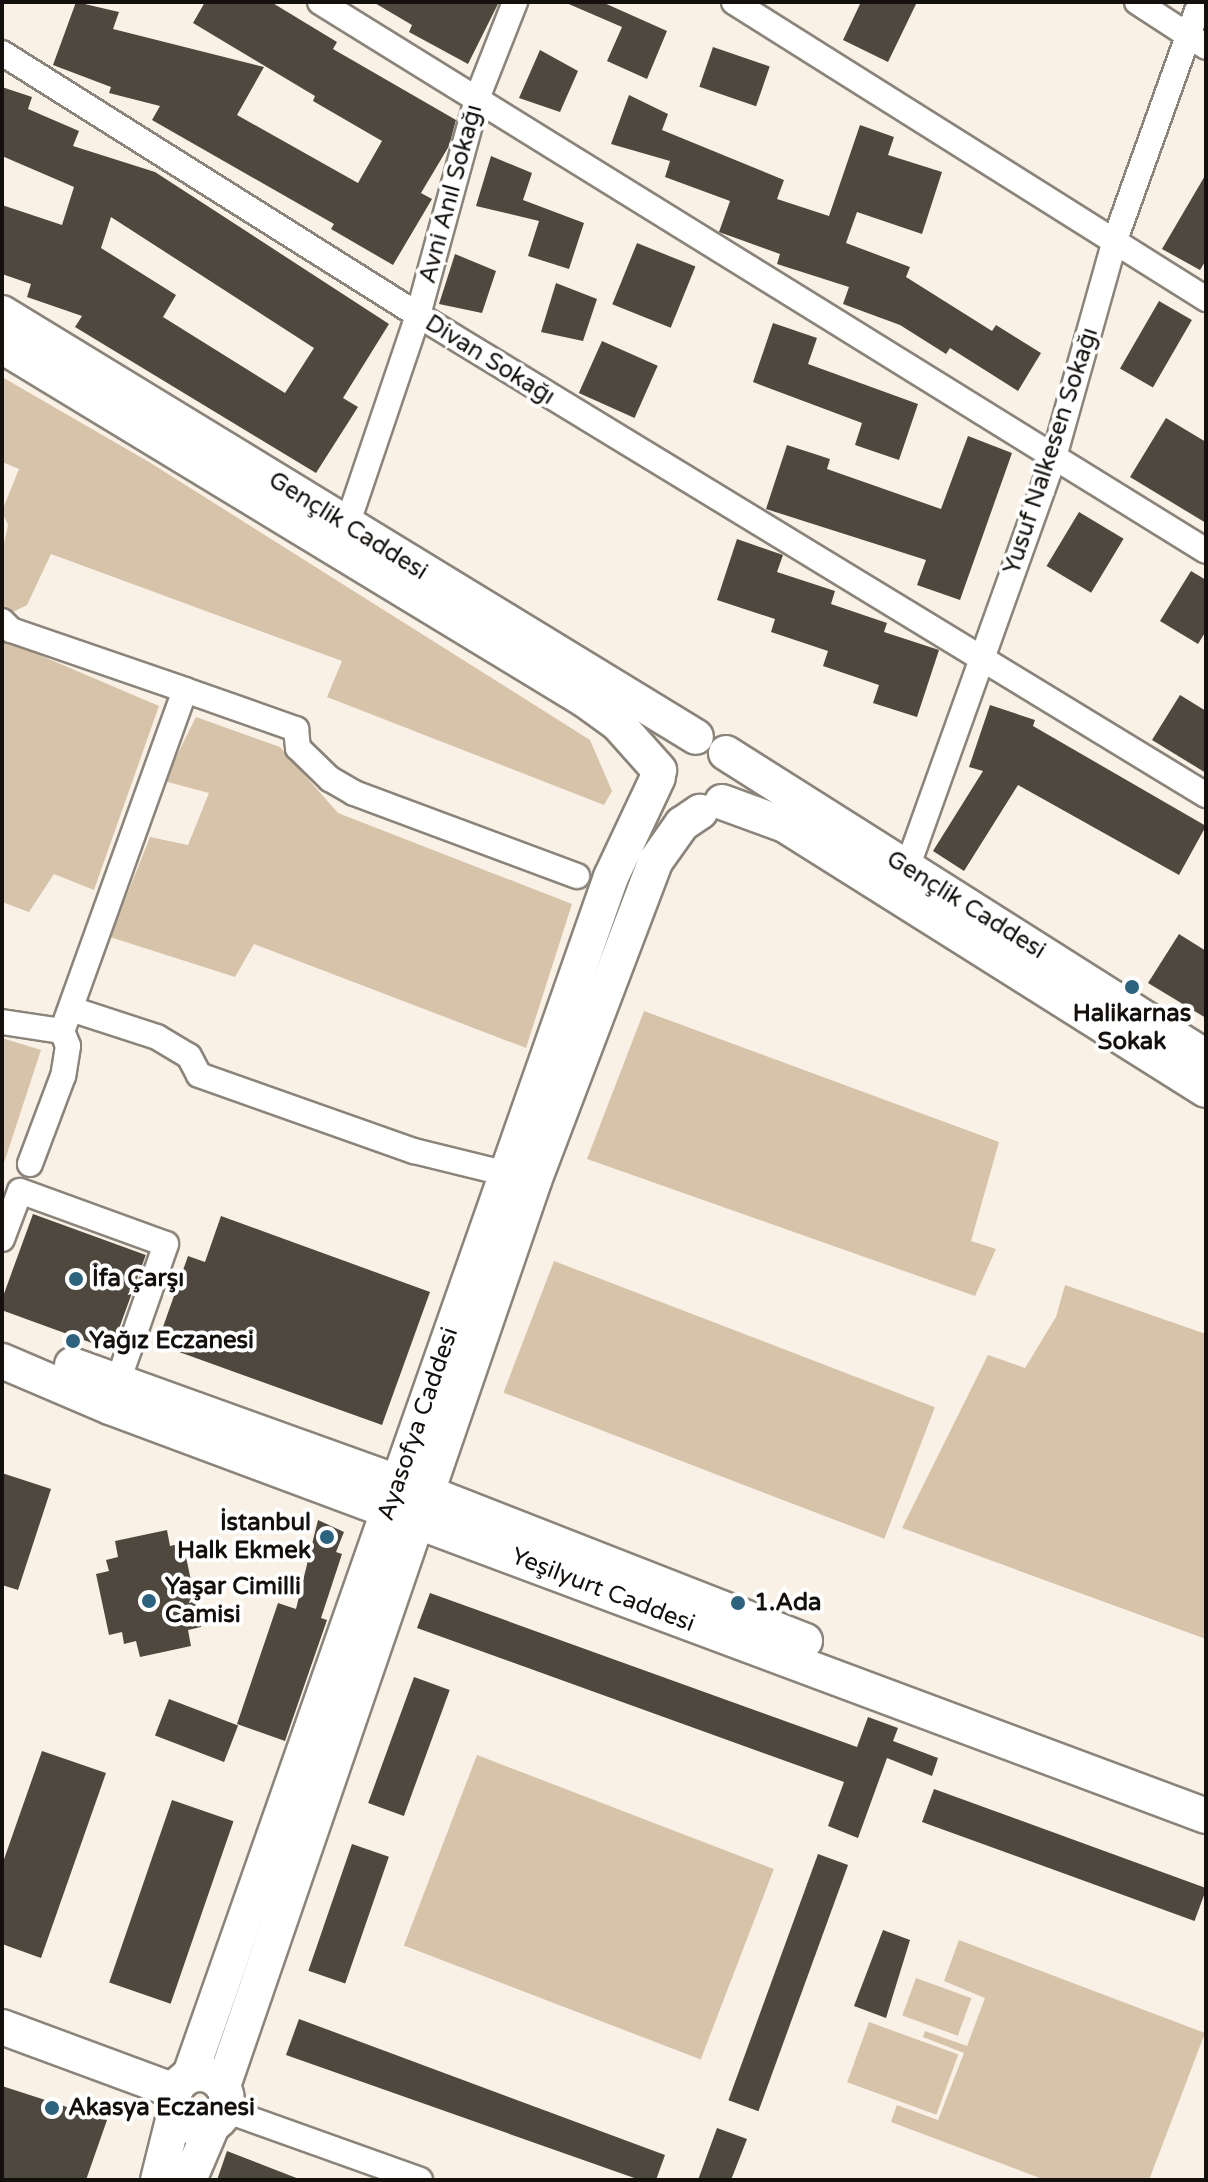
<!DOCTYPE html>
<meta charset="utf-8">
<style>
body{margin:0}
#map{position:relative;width:1208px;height:2182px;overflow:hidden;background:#f9f1e6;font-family:"Varela Round",sans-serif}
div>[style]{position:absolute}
.green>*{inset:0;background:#d7c3aa;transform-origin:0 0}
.building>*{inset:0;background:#4e483f;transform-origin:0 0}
.roads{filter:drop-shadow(2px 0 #8b847a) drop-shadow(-2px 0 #8b847a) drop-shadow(0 2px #8b847a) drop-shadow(0 -2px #8b847a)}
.street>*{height:24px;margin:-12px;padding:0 12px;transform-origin:12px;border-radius:12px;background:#fff}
.secondary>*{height:34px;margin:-17px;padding:0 17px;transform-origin:17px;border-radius:17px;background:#fff}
.secondary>.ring{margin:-17px;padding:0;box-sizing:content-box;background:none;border:34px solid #fff;border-radius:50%}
.dots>*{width:22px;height:22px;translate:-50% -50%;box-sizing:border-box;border:4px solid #fff;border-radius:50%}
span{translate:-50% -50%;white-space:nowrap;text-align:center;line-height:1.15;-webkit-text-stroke:8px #fff;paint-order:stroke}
.street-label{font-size:24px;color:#13100d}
.poi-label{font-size:24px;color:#13100d;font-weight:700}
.left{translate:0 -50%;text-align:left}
.right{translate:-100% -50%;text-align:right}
.frame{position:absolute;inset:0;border:4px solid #13100d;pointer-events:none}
</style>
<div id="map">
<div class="green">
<div style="clip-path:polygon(2px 377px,149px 462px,590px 740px,612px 791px,604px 805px,327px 697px,342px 661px,51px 554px,27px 605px,7px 615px,2px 608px,2px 552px,8px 525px,2px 511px,19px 469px,2px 462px)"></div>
<div style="clip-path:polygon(2px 639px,159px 706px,94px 890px,54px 874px,29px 912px,2px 902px)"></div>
<div style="clip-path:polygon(196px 717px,280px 747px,338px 813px,572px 904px,526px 1048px,254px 944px,235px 977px,110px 937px,150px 837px,188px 845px,209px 793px,164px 781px)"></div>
<div style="clip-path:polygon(644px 1011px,999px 1142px,971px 1241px,996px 1249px,975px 1296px,587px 1159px)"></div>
<div style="clip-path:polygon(2px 1038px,41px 1050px,2px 1169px)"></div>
<div style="left:554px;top:1261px;width:408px;height:141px;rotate:21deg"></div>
<div style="clip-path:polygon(1065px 1285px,1206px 1334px,1206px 1639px,902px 1528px,988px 1355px,1025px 1368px,1056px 1317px)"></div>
<div style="left:477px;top:1755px;width:318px;height:204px;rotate:21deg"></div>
<div style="clip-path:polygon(959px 1940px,1205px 2033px,1149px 2180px,1045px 2180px,891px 2122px,897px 2105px,938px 2120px,964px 2053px,923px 2037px,925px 2031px,967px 2046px,985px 1998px,944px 1981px)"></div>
<div style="left:916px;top:1978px;width:59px;height:40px;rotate:20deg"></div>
<div style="left:869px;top:2022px;width:95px;height:64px;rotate:20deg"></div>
</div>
<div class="building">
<div style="clip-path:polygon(76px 2px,119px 12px,113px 29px,264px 67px,237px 115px,358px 183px,382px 141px,313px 101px,315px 96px,193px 23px,205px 2px,271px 2px,337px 42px,333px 49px,456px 120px,449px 146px,421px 193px,432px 199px,393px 265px,331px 229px,334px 224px,152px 120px,160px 106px,109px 93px,111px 87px,53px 65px)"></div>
<div style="clip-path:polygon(373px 2px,499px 2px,468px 64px,409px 32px,412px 25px)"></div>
<div style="clip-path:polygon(564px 2px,602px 2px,667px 31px,647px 79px,607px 61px,622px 27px)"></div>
<div style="clip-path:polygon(861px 2px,917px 2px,888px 62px,843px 40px)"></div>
<div style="left:713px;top:47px;width:60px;height:42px;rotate:19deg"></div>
<div style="clip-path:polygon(540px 50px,578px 71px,560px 112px,519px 98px)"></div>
<div style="clip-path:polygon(evenodd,2px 87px,32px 97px,28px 109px,79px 131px,73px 146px,155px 172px,389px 324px,343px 398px,358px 407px,316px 473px,75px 327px,82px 316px,27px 297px,31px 284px,2px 274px,2px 205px,62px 225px,74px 187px,2px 156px,2px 87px,111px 217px,314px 348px,285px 393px,163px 317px,176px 295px,101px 248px,111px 217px)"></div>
<div style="clip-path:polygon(629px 95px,668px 114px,662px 130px,784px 180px,777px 199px,829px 216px,860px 125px,894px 137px,888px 155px,942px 172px,922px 234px,857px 212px,846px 243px,910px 267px,906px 277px,992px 331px,996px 325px,1041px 353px,1018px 391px,950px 348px,946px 354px,900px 325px,843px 304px,849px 287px,777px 264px,780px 254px,719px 232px,730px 201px,665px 177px,670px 161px,611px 144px)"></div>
<div style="clip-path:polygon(491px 156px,532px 173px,523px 200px,584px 223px,569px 269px,528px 256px,539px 221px,476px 206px)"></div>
<div style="clip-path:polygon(1206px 174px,1206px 260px,1200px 270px,1162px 249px)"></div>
<div style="left:637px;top:243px;width:63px;height:66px;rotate:22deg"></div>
<div style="clip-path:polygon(455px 254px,496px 271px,482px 313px,439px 304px)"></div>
<div style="clip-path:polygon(556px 283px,597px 299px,583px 341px,541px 332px)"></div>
<div style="left:1159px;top:301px;width:38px;height:78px;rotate:30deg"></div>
<div style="clip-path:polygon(773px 323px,817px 338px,808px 364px,918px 404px,899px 460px,855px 445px,862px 423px,753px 382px)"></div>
<div style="left:602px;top:341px;width:61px;height:57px;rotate:24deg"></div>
<div style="clip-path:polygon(1166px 418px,1206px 442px,1206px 523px,1130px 477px)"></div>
<div style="clip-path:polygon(968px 436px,1012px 453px,960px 600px,917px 585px,926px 560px,766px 509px,787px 445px,830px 459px,827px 469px,941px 509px)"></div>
<div style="left:1079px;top:512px;width:52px;height:63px;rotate:31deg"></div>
<div style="clip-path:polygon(737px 539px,783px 555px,777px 572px,835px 591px,831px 604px,887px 623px,884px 632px,939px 650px,917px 717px,873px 703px,879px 685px,823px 666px,828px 651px,771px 632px,775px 619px,717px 600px)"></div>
<div style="clip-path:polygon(1191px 571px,1206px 580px,1206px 631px,1198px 644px,1160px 621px)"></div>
<div style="clip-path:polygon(1180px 695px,1206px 711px,1206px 773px,1152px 740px)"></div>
<div style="clip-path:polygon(990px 705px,1035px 720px,1033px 726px,1206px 826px,1179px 875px,1018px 785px,964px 871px,933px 851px,983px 771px,969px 767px)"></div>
<div style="clip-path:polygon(1179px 934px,1206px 951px,1206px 1018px,1148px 983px)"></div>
<div style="left:33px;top:1214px;width:120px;height:101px;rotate:20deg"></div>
<div style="clip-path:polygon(221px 1216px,430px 1292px,382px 1425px,157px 1344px,188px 1256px,205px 1262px)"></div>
<div style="clip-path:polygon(2px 1473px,51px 1489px,18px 1590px,2px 1585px)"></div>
<div style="clip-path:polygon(318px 1520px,344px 1532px,336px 1552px,342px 1554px,321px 1618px,327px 1620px,285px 1741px,237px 1724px,278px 1603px,296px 1609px)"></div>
<div style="clip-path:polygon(167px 1530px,170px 1546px,183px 1543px,201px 1627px,188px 1630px,191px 1646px,140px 1657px,136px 1641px,124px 1644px,122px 1632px,109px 1635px,96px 1574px,109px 1571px,106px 1560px,118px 1557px,115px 1541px)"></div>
<div style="clip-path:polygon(430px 1593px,857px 1747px,868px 1717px,898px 1728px,893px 1741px,938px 1758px,932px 1776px,887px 1758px,858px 1838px,828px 1826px,844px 1782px,417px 1628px)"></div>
<div style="left:414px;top:1677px;width:38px;height:134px;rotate:20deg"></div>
<div style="left:169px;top:1699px;width:74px;height:39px;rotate:21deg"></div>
<div style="clip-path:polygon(42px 1751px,106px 1773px,41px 1958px,2px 1944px,2px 1865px)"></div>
<div style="left:934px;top:1789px;width:290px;height:35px;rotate:20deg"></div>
<div style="left:172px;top:1800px;width:65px;height:193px;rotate:19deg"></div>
<div style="left:352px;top:1844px;width:39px;height:134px;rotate:19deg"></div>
<div style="left:818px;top:1854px;width:32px;height:262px;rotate:20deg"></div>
<div style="clip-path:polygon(883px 1930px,910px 1940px,886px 2018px,854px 2006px)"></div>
<div style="clip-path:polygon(299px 2019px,665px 2155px,656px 2180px,640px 2180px,286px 2055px)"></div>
<div style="clip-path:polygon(2px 2086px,107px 2120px,86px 2180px,2px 2180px)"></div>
<div style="clip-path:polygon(717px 2128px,747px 2139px,731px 2180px,698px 2180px)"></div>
<div style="clip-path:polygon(227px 2151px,299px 2179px,299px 2180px,217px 2180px)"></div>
</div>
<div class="roads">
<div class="street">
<div style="left:320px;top:2px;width:1042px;rotate:31.78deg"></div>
<div style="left:734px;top:2px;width:558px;rotate:32.18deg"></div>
<div style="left:1137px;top:2px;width:82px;rotate:33.1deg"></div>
<div style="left:2px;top:53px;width:492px;rotate:32.2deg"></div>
<div style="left:418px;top:315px;width:923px;rotate:31.35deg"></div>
<div style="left:347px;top:525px;width:222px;rotate:-71.3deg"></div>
<div style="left:418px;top:315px;width:227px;rotate:-74.7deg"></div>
<div style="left:478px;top:96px;width:101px;rotate:-68.5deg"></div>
<div style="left:2px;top:621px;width:13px;rotate:45deg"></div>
<div style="left:11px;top:630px;width:184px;rotate:19deg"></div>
<div style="left:185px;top:690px;width:363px;rotate:109.8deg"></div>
<div style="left:62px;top:1031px;width:16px;rotate:68deg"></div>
<div style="left:68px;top:1046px;width:30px;rotate:99deg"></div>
<div style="left:63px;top:1076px;width:94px;rotate:110.6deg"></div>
<div style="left:185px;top:690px;width:118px;rotate:19.4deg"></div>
<div style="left:296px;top:729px;width:19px;rotate:84deg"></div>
<div style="left:298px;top:748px;width:45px;rotate:44.1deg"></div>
<div style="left:330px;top:779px;width:28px;rotate:30deg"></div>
<div style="left:354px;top:793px;width:238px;rotate:20.4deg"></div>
<div style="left:902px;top:882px;width:451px;rotate:-70.3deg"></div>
<div style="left:1054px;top:457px;width:225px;rotate:-74.3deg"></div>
<div style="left:1115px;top:240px;width:253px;rotate:-70.3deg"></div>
<div style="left:71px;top:1009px;width:90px;rotate:18deg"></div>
<div style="left:157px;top:1037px;width:37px;rotate:31deg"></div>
<div style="left:189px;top:1056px;width:21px;rotate:62deg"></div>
<div style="left:199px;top:1075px;width:228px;rotate:19.5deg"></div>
<div style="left:414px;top:1151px;width:109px;rotate:13.8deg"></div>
<div style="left:2px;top:1022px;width:61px;rotate:8.5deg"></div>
<div style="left:2px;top:1239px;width:51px;rotate:-69.4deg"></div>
<div style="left:20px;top:1191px;width:155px;rotate:20deg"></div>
<div style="left:166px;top:1244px;width:148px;rotate:109.3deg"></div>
<div style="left:225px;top:2110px;width:207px;rotate:19.7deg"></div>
</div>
<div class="secondary">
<div style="left:2px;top:313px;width:813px;rotate:31.42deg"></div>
<div style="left:2px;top:346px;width:682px;rotate:31.27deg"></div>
<div style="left:585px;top:700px;width:41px;rotate:36deg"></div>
<div style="left:618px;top:724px;width:62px;rotate:48.3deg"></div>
<div style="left:726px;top:753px;width:568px;rotate:32.35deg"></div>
<div style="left:722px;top:802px;width:67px;rotate:20.1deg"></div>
<div style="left:785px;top:825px;width:497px;rotate:32.2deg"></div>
<div style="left:2px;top:1361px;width:117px;rotate:23.1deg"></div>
<div style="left:110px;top:1407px;width:1170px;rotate:20.46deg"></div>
<div style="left:72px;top:1365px;width:378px;rotate:19.8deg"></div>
<div style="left:428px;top:1493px;width:405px;rotate:21.4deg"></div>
<div style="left:2px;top:2027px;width:184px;rotate:20.3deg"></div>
<div class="ring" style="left:173px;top:2074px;width:20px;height:20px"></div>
<div style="left:190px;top:2075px;width:1270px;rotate:-70.64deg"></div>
<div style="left:611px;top:877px;width:110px;rotate:-64.8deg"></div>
<div style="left:223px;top:2086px;width:957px;rotate:-71.03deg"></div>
<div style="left:534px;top:1181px;width:341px;rotate:-69.2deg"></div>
<div style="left:655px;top:862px;width:47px;rotate:-54.6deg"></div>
<div style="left:682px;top:824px;width:22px;rotate:-34deg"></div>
<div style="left:158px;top:2180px;width:70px;rotate:-76deg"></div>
<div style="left:189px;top:2180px;width:59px;rotate:-66.9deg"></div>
</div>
</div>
<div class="dots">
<div style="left:1132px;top:987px;background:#2d637e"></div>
<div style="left:76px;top:1279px;background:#2d637e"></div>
<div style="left:73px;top:1341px;background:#2d637e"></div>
<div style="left:327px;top:1537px;background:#2d637e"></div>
<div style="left:149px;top:1601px;background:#2d637e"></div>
<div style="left:738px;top:1603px;background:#2d637e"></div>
<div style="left:52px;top:2108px;background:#2d637e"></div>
</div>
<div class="street-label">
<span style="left:451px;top:194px;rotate:-75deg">Avni Anıl Sokağı</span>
<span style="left:490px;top:360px;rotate:32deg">Divan Sokağı</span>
<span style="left:1051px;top:451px;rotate:-72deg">Yusuf Nalkesen Sokağı</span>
<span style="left:348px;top:526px;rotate:32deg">Gençlik Caddesi</span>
<span style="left:966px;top:905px;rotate:32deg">Gençlik Caddesi</span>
<span style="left:418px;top:1424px;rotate:-71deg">Ayasofya Caddesi</span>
<span style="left:603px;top:1590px;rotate:21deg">Yeşilyurt Caddesi</span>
</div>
<div class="poi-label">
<span style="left:1132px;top:1028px">Halikarnas<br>Sokak</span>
<span class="left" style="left:92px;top:1279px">İfa Çarşı</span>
<span class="left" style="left:89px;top:1341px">Yağız Eczanesi</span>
<span class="right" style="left:311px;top:1537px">İstanbul<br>Halk Ekmek</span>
<span class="left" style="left:165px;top:1601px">Yaşar Cimilli<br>Camisi</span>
<span class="left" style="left:754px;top:1603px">1.Ada</span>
<span class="left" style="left:68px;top:2108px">Akasya Eczanesi</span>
</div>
<div class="frame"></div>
</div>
